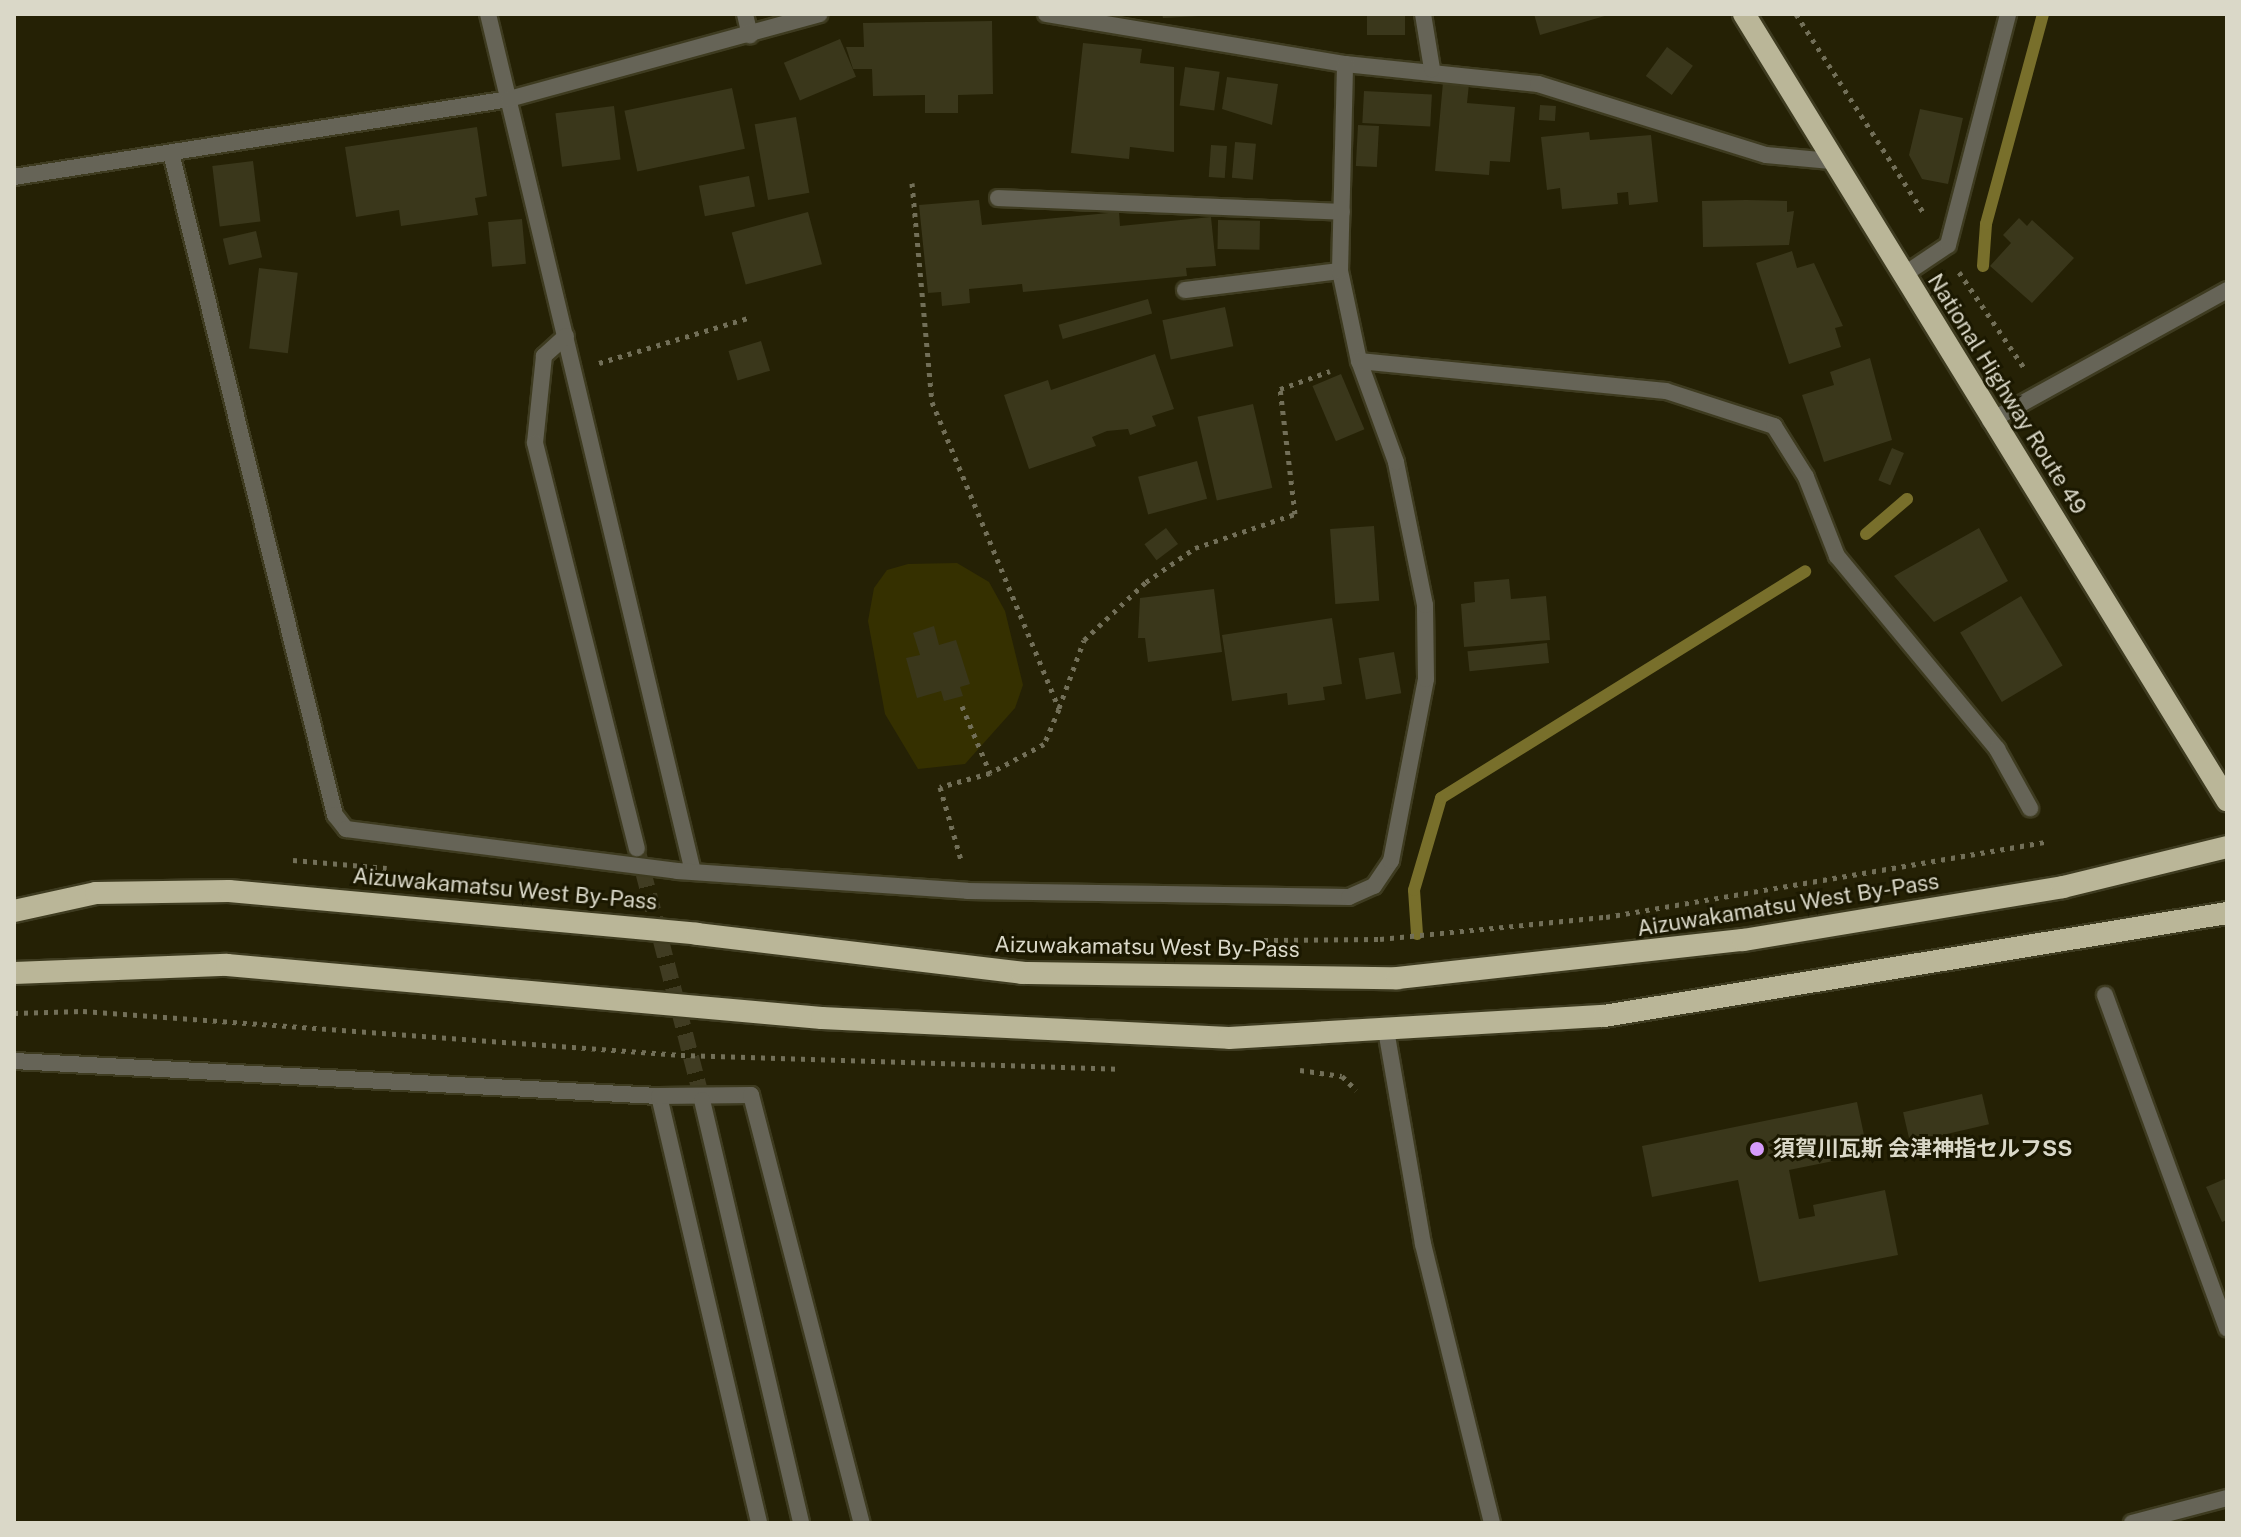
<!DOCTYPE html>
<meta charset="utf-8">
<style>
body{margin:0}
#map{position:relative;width:2241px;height:1537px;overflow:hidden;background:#252105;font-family:"Public Sans","Noto Sans JP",sans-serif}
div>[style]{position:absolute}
.green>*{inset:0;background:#353000}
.stream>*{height:12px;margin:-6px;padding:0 6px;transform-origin:6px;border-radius:6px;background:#786f2b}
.building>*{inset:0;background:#3a371b;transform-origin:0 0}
.minor-tunnel>*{height:16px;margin-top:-8px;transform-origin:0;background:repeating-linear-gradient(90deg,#403c22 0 16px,transparent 0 24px)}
.path>*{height:5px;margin-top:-2.5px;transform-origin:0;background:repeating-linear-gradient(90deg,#726f58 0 4px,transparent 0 10px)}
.roads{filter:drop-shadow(2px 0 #3e3b20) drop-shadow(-2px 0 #3e3b20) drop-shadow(0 2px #3e3b20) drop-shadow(0 -2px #3e3b20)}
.service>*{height:16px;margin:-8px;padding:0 8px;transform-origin:8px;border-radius:8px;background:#666457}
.minor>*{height:16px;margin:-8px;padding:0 8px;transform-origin:8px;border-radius:8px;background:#666457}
.tertiary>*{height:16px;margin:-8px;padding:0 8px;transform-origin:8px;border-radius:8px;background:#666457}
.trunk>*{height:22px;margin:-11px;padding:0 11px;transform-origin:11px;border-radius:11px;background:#bab698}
.dots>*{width:22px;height:22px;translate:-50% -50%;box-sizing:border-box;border:4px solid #1b1800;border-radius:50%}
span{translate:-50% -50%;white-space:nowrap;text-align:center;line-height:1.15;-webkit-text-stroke:6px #1b1800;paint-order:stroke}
.street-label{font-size:22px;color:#dad8c8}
.poi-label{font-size:22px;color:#dad8c8;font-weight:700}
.left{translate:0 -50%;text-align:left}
.frame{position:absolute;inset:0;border:16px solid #dad8c8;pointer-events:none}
</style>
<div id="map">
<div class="green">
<div style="clip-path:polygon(957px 563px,989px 582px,1005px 611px,1023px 685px,1015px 708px,965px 764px,918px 769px,885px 714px,868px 621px,874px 588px,887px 570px,908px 564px)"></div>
</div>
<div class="stream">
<div style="left:1983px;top:266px;width:42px;rotate:-85.9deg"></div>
<div style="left:1986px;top:224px;width:218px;rotate:-74.8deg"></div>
<div style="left:1866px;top:534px;width:54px;rotate:-40.5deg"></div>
<div style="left:1417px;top:934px;width:44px;rotate:-93.9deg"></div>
<div style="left:1414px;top:890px;width:96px;rotate:-73.6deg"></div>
<div style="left:1441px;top:798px;width:429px;rotate:-31.9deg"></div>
</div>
<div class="building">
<div style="clip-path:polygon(1162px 14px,1199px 14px,1199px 16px,1163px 18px)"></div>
<div style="left:1367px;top:14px;width:38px;height:21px"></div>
<div style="clip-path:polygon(1534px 14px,1608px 14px,1608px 15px,1540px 35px)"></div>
<div style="clip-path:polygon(992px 21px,993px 94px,958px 95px,958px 113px,925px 113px,925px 95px,873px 96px,872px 69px,853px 69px,846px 47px,864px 47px,863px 23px)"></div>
<div style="left:840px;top:39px;width:41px;height:61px;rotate:67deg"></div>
<div style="clip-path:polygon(1083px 43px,1142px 49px,1140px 63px,1174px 67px,1174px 152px,1130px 147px,1129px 159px,1071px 153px)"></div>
<div style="left:1667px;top:47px;width:32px;height:36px;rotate:36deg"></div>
<div style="left:1185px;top:67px;width:35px;height:39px;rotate:8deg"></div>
<div style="clip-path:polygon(1227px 77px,1278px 84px,1272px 125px,1222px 109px)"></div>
<div style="clip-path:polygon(1443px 82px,1469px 84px,1467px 103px,1515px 107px,1510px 162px,1490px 161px,1489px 175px,1435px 171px)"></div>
<div style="left:732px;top:88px;width:62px;height:110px;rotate:78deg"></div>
<div style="left:1364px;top:91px;width:68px;height:32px;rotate:3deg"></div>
<div style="left:1540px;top:105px;width:16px;height:15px;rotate:4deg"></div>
<div style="left:614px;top:106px;width:54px;height:59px;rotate:83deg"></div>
<div style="clip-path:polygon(1920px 109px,1963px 118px,1948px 184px,1922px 179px,1909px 155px)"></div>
<div style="left:796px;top:117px;width:77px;height:42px;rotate:80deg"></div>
<div style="left:1358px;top:125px;width:21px;height:41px;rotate:3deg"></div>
<div style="clip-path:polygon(477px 127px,487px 196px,475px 198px,478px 215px,401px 226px,399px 210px,356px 217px,345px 147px)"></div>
<div style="clip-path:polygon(1589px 132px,1590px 140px,1651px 135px,1658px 202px,1629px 205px,1628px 192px,1617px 193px,1618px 204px,1562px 209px,1560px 188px,1547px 190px,1541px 137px)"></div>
<div style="left:1235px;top:142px;width:21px;height:36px;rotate:5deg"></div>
<div style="left:1211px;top:145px;width:16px;height:32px;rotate:4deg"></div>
<div style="left:253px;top:161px;width:61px;height:41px;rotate:83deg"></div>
<div style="left:749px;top:176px;width:31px;height:51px;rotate:79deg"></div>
<div style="clip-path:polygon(979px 200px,982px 225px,1119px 212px,1120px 226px,1211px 217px,1216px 266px,1186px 268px,1187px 276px,1023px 292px,1022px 284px,969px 289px,970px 303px,942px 306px,941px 292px,928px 293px,919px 205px)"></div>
<div style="clip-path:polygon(1746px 200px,1787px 201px,1787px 212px,1794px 211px,1789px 245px,1703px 247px,1702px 201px)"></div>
<div style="left:808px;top:212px;width:54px;height:79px;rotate:75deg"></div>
<div style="clip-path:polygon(2019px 218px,2027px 226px,2032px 220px,2074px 258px,2032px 303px,1990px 266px,2011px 243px,2003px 235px)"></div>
<div style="left:522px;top:219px;width:45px;height:34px;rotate:85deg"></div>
<div style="left:1218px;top:220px;width:42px;height:29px;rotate:1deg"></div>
<div style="left:256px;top:231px;width:27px;height:34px;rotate:77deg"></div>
<div style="clip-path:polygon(1792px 251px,1797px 268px,1814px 263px,1843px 326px,1835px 328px,1841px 347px,1789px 364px,1756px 263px)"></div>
<div style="left:259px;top:268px;width:39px;height:81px;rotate:7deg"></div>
<div style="left:1148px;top:299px;width:15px;height:93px;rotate:74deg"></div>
<div style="left:1225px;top:307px;width:40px;height:64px;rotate:78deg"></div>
<div style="left:761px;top:341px;width:31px;height:34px;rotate:73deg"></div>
<div style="clip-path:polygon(1155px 354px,1174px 409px,1152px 416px,1156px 426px,1130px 435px,1128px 429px,1107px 431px,1092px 437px,1096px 446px,1029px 469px,1004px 395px,1048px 380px,1051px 390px)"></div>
<div style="clip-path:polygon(1870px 358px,1892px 440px,1824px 462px,1802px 395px,1834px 385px,1830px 372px)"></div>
<div style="left:1341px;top:374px;width:60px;height:31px;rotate:67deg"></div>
<div style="left:1253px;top:404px;width:86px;height:57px;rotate:77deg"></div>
<div style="left:1892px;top:448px;width:13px;height:35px;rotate:23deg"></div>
<div style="left:1197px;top:461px;width:39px;height:61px;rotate:75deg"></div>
<div style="left:1374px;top:526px;width:75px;height:44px;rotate:86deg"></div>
<div style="left:1166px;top:528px;width:20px;height:27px;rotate:53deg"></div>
<div style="clip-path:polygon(1979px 528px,2008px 581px,1934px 622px,1894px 576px)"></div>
<div style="clip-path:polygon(1509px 579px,1511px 599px,1546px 596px,1550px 640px,1464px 647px,1461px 604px,1475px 602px,1474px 582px)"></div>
<div style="clip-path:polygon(1214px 589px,1222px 652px,1148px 662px,1145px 638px,1138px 638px,1140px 598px)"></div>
<div style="left:2021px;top:596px;width:81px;height:71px;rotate:59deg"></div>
<div style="clip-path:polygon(1332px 618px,1342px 684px,1323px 687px,1325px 700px,1288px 705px,1287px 693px,1232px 701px,1222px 635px)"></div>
<div style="clip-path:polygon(934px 626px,939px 645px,956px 640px,970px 684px,960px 687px,963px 696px,944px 701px,941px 691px,917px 698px,906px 658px,920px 655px,913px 633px)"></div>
<div style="left:1547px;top:643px;width:20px;height:80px;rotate:84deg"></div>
<div style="left:1394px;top:652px;width:42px;height:36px;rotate:80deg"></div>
<div style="left:1982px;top:1094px;width:31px;height:81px;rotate:77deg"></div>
<div style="clip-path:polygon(1857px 1102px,1868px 1154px,1789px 1170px,1799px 1219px,1815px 1216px,1813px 1205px,1885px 1190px,1898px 1255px,1759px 1282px,1738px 1180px,1652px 1197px,1642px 1146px)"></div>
<div style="clip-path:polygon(2227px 1178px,2227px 1220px,2222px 1222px,2206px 1187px)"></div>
</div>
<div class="minor-tunnel">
<div style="left:637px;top:848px;width:260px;rotate:75.5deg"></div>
</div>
<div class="path">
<div style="left:1796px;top:14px;width:239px;rotate:57.3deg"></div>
<div style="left:912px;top:183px;width:220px;rotate:84.8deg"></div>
<div style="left:932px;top:402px;width:332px;rotate:67.5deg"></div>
<div style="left:1059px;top:709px;width:38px;rotate:113deg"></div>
<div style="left:1044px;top:744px;width:61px;rotate:151.8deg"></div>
<div style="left:990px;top:773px;width:52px;rotate:164.4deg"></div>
<div style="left:940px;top:787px;width:79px;rotate:73.9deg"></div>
<div style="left:1959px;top:272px;width:117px;rotate:55.8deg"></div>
<div style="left:599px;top:363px;width:156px;rotate:-16.8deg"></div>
<div style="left:962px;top:706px;width:73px;rotate:67.3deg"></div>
<div style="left:1059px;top:708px;width:72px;rotate:-69.8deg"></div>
<div style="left:1084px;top:640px;width:85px;rotate:-43.1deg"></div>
<div style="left:1146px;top:582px;width:60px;rotate:-34.8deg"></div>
<div style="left:1195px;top:548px;width:106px;rotate:-18.8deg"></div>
<div style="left:1295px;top:514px;width:126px;rotate:-96.8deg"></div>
<div style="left:1280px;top:389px;width:53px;rotate:-19.8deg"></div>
<div style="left:293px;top:860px;width:94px;rotate:4.9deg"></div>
<div style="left:1264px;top:940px;width:116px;rotate:-0.5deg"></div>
<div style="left:1380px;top:939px;width:227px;rotate:-5.6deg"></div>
<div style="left:1606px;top:917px;width:446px;rotate:-9.7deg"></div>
<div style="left:14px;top:1013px;width:69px;rotate:-1.7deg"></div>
<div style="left:83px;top:1011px;width:600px;rotate:4.21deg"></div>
<div style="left:681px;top:1055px;width:437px;rotate:1.8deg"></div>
<div style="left:1300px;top:1070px;width:42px;rotate:8.1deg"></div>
<div style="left:1342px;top:1076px;width:20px;rotate:45deg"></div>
</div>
<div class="roads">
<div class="service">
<div style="left:998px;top:198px;width:344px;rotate:2.3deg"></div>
<div style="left:1185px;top:290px;width:156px;rotate:-7deg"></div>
</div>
<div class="minor">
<div style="left:488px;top:14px;width:882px;rotate:76.56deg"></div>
<div style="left:745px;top:14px;width:22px;rotate:77deg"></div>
<div style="left:1046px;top:14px;width:303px;rotate:9.5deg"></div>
<div style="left:1345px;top:64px;width:194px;rotate:5.9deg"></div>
<div style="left:1538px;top:84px;width:239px;rotate:17.3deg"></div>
<div style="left:1766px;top:155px;width:65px;rotate:5.3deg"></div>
<div style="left:1423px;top:14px;width:56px;rotate:80.7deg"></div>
<div style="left:172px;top:157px;width:678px;rotate:76.09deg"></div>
<div style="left:335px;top:815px;width:18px;rotate:52deg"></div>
<div style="left:346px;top:829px;width:334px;rotate:7.2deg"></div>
<div style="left:677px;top:871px;width:291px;rotate:3.9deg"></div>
<div style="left:967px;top:891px;width:382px;rotate:0.9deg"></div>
<div style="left:1349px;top:897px;width:27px;rotate:-24deg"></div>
<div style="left:1374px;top:886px;width:30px;rotate:-56deg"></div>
<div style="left:1391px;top:861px;width:185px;rotate:-79.1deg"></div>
<div style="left:1426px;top:679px;width:74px;rotate:-90.8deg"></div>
<div style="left:1425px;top:605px;width:146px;rotate:-101.5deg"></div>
<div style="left:1396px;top:462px;width:108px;rotate:-110.1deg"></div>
<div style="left:1359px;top:361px;width:92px;rotate:-101.9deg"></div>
<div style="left:1340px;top:271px;width:207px;rotate:-88.6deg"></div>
<div style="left:14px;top:177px;width:501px;rotate:-8.95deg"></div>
<div style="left:509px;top:99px;width:322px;rotate:-15.3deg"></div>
<div style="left:1902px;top:276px;width:55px;rotate:-34deg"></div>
<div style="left:1948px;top:245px;width:239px;rotate:-75.4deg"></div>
<div style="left:566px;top:336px;width:30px;rotate:138deg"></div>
<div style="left:544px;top:356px;width:87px;rotate:95.9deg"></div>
<div style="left:535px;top:443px;width:418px;rotate:75.9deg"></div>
<div style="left:1359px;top:361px;width:308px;rotate:5.6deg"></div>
<div style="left:1666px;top:391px;width:114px;rotate:18deg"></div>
<div style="left:1774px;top:426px;width:60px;rotate:57.9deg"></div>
<div style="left:1806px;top:477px;width:85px;rotate:68.6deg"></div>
<div style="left:1837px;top:556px;width:251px;rotate:50.3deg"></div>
<div style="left:1997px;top:749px;width:68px;rotate:60.8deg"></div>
<div style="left:1990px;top:421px;width:271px;rotate:-28.9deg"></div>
<div style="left:2105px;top:995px;width:355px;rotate:69.9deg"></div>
<div style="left:14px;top:1061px;width:646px;rotate:3.11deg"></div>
<div style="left:659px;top:1096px;width:439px;rotate:76.8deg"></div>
<div style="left:659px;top:1096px;width:92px;rotate:-0.6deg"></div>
<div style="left:751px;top:1095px;width:442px;rotate:75.5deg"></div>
<div style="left:702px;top:1100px;width:434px;rotate:76.8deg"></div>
<div style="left:2132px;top:1523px;width:98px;rotate:-14.7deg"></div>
</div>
<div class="tertiary">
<div style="left:1386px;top:1030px;width:217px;rotate:80.2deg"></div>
<div style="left:1423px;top:1244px;width:287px;rotate:76.1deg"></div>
</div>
<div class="trunk">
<div style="left:1744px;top:14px;width:923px;rotate:58.43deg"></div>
<div style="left:14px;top:911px;width:84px;rotate:-12.4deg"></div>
<div style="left:96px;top:893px;width:133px;rotate:-0.9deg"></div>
<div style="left:229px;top:891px;width:470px;rotate:5.2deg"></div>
<div style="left:697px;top:934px;width:327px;rotate:6.8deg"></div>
<div style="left:1022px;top:973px;width:375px;rotate:0.8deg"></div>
<div style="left:1397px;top:978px;width:348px;rotate:-6.3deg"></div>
<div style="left:1743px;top:940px;width:324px;rotate:-9.4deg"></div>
<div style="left:2063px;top:887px;width:169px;rotate:-13.7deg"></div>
<div style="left:14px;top:973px;width:213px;rotate:-2.2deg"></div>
<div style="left:227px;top:965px;width:597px;rotate:5.09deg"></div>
<div style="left:822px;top:1018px;width:407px;rotate:2.8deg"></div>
<div style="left:1229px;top:1038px;width:376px;rotate:-3.4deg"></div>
<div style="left:1604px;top:1016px;width:631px;rotate:-9.39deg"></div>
</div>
</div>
<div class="dots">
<div style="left:1757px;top:1149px;background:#d69bfa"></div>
</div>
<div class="street-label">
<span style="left:2007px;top:394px;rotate:58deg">National Highway Route 49</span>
<span style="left:505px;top:889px;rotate:5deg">Aizuwakamatsu West By-Pass</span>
<span style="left:1788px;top:905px;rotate:-9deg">Aizuwakamatsu West By-Pass</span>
<span style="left:1147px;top:947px;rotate:1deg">Aizuwakamatsu West By-Pass</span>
</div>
<div class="poi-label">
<span class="left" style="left:1773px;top:1149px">須賀川瓦斯 会津神指セルフSS</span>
</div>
<div class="frame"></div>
</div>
